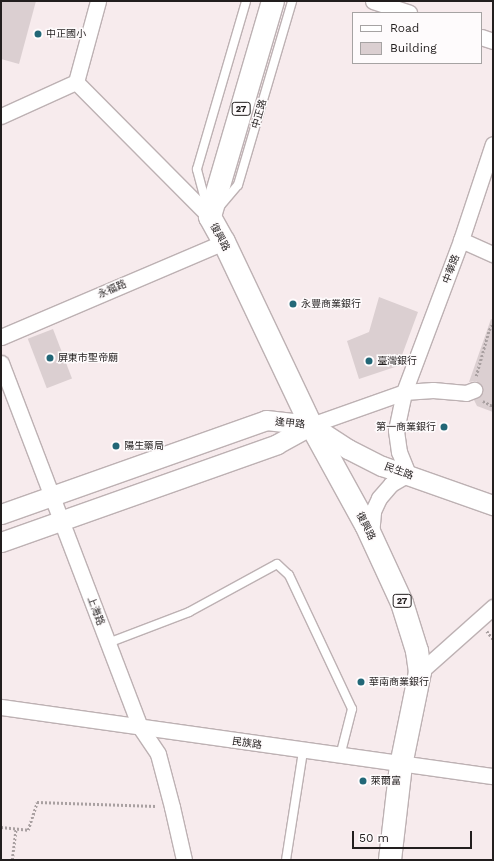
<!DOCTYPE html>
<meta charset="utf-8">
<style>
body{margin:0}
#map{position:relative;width:494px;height:861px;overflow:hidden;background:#f7ebed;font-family:"Work Sans","Noto Sans TC",sans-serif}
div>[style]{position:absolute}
.building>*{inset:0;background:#dbcfd1;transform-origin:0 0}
.path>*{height:2.5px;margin-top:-1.25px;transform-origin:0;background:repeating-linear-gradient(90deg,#a9a0a1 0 2px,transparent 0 4px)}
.roads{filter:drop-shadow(1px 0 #bdb1b3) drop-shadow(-1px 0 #bdb1b3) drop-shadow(0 1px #bdb1b3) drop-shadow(0 -1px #bdb1b3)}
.service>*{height:8px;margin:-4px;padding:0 4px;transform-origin:4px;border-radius:4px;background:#fff}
.minor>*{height:15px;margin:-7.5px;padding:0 7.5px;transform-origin:7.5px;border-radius:7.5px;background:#fff}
.tertiary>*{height:19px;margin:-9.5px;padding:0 9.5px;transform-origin:9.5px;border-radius:9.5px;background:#fff}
.primary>*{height:22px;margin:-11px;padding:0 11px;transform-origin:11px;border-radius:11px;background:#fff}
.dots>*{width:11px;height:11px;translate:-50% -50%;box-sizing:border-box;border:2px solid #fefbfc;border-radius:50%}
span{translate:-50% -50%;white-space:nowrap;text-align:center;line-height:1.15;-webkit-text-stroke:3px #fefbfc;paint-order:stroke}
.shield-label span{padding:1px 3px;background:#fefbfc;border:1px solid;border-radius:3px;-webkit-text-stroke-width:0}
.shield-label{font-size:9px;color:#221e1e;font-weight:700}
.poi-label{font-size:10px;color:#221e1e}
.left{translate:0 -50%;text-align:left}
.right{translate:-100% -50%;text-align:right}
.street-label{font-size:10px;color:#221e1e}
.frame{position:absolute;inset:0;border:2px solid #221e1e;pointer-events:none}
.legend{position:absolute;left:352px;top:12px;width:130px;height:52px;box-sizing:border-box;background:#fefbfc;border:1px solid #a6a3a3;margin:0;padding:5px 7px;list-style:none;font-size:12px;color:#221e1e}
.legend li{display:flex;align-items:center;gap:8px;height:20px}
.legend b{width:20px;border:1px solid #a6a3a3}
.scale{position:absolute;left:352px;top:831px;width:120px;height:18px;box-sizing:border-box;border:2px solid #221e1e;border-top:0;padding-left:5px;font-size:12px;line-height:14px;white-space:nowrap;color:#221e1e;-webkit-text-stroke:3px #fefbfc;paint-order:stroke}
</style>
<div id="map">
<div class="building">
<div style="clip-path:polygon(1px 1px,36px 1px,19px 64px,1px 59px)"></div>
<div style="clip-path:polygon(379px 297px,418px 312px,398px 366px,359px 379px,347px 341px,369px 332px)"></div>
<div style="clip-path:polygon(491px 319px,493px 320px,493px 412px,477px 406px,474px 400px,481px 395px,483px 387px,476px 381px,469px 382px)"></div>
<div style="left:53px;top:329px;width:53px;height:27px;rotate:69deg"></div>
</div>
<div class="path">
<div style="left:476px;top:376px;width:48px;rotate:-74.2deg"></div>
<div style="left:489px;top:330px;width:8px;rotate:-60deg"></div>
<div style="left:483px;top:401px;width:11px;rotate:27deg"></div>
<div style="left:487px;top:631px;width:10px;rotate:53deg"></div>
<div style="left:1px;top:827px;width:27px;rotate:6deg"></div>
<div style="left:28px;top:830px;width:29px;rotate:-72deg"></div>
<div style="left:37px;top:802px;width:119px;rotate:1.9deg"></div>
<div style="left:12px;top:860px;width:31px;rotate:-83deg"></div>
</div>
<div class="roads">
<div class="service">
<div style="left:221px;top:205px;width:26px;rotate:-50deg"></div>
<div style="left:238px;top:185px;width:192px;rotate:-73.6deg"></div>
<div style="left:207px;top:207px;width:39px;rotate:-105deg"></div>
<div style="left:197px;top:169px;width:175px;rotate:-73.7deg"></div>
<div style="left:108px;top:643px;width:87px;rotate:-20.9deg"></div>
<div style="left:189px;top:612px;width:100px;rotate:-28.6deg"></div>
<div style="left:277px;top:564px;width:16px;rotate:43deg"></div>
<div style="left:289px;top:575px;width:148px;rotate:64.8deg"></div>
<div style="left:352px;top:709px;width:49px;rotate:104.3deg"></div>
<div style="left:286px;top:860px;width:110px;rotate:-81.1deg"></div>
</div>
<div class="minor">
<div style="left:373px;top:1px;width:38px;rotate:18deg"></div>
<div style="left:481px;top:37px;width:13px;rotate:18deg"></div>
<div style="left:76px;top:82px;width:190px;rotate:45.2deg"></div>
<div style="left:76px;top:82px;width:84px;rotate:-74.8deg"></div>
<div style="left:1px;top:116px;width:82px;rotate:-24.4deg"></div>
<div style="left:461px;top:240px;width:35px;rotate:24deg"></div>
<div style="left:1px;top:337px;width:242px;rotate:-23.1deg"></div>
<div style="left:1px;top:363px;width:390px;rotate:69.1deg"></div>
<div style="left:140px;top:727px;width:32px;rotate:56deg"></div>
<div style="left:158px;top:754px;width:55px;rotate:75.2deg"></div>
<div style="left:172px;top:807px;width:54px;rotate:77.2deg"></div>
<div style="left:311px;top:425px;width:99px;rotate:-19.5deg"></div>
<div style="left:404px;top:392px;width:29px;rotate:-4deg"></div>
<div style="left:433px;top:390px;width:33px;rotate:5deg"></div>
<div style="left:466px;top:393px;width:9px;rotate:-21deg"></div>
<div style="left:371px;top:535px;width:24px;rotate:-85deg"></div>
<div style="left:373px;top:511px;width:14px;rotate:-65deg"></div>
<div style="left:379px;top:498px;width:18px;rotate:-49deg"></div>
<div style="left:391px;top:484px;width:20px;rotate:-30deg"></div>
<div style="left:408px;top:474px;width:24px;rotate:-112deg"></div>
<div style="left:399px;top:452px;width:22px;rotate:-98deg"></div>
<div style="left:396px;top:430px;width:39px;rotate:-78deg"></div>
<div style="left:404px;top:392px;width:162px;rotate:-69.4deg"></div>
<div style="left:461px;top:240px;width:101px;rotate:-71.6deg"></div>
<div style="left:420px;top:672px;width:98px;rotate:-41.7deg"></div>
<div style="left:1px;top:707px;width:497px;rotate:8deg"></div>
</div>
<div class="tertiary">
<div style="left:1px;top:514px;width:281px;rotate:-19.5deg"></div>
<div style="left:266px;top:420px;width:45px;rotate:6.3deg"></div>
<div style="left:311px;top:425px;width:44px;rotate:33deg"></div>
<div style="left:348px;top:449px;width:38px;rotate:27deg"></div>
<div style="left:382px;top:466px;width:118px;rotate:19.4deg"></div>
<div style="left:1px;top:542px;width:293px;rotate:-19.5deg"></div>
<div style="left:277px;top:444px;width:39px;rotate:-29deg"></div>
</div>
<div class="primary">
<div style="left:273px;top:1px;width:225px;rotate:106.3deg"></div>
<div style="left:210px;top:217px;width:29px;rotate:61deg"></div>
<div style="left:224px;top:242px;width:203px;rotate:64.6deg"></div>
<div style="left:311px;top:425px;width:114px;rotate:61.2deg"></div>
<div style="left:366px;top:525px;width:86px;rotate:65.2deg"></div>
<div style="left:402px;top:603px;width:50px;rotate:72.6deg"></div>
<div style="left:417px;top:651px;width:21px;rotate:82deg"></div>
<div style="left:420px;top:672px;width:95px;rotate:101.5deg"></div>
<div style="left:401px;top:765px;width:96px;rotate:96.6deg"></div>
</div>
</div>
<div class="dots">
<div style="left:38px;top:34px;background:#226777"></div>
<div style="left:293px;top:304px;background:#226777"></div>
<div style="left:50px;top:358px;background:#226777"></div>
<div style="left:369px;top:361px;background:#226777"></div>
<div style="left:444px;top:427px;background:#226777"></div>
<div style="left:116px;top:446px;background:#226777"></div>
<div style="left:361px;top:682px;background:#226777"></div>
<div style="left:363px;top:781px;background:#226777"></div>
</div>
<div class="shield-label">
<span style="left:241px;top:109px">27</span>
<span style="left:402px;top:601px">27</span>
</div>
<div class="poi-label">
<span class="left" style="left:46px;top:34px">中正國小</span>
<span class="left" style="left:301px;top:304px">永豐商業銀行</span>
<span class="left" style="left:58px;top:358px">屏東市聖帝廟</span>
<span class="left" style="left:377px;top:361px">臺灣銀行</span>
<span class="right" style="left:436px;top:427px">第一商業銀行</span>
<span class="left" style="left:124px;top:446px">陽生藥局</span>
<span class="left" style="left:369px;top:682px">華南商業銀行</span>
<span class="left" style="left:371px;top:781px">萊爾富</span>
</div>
<div class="street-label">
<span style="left:259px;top:114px;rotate:-74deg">中正路</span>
<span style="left:220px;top:237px;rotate:62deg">復興路</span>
<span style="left:451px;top:269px;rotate:-69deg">中華路</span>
<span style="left:112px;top:289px;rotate:-23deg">永福路</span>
<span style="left:290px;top:423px;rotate:6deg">逢甲路</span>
<span style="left:399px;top:471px;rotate:20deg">民生路</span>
<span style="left:366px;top:526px;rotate:63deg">復興路</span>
<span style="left:96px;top:611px;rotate:69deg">上海路</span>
<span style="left:247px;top:743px;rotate:8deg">民族路</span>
</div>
<div class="frame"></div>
<ul class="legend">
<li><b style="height:5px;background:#fff"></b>Road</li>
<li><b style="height:11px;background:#dbcfd1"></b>Building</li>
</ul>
<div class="scale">50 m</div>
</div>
